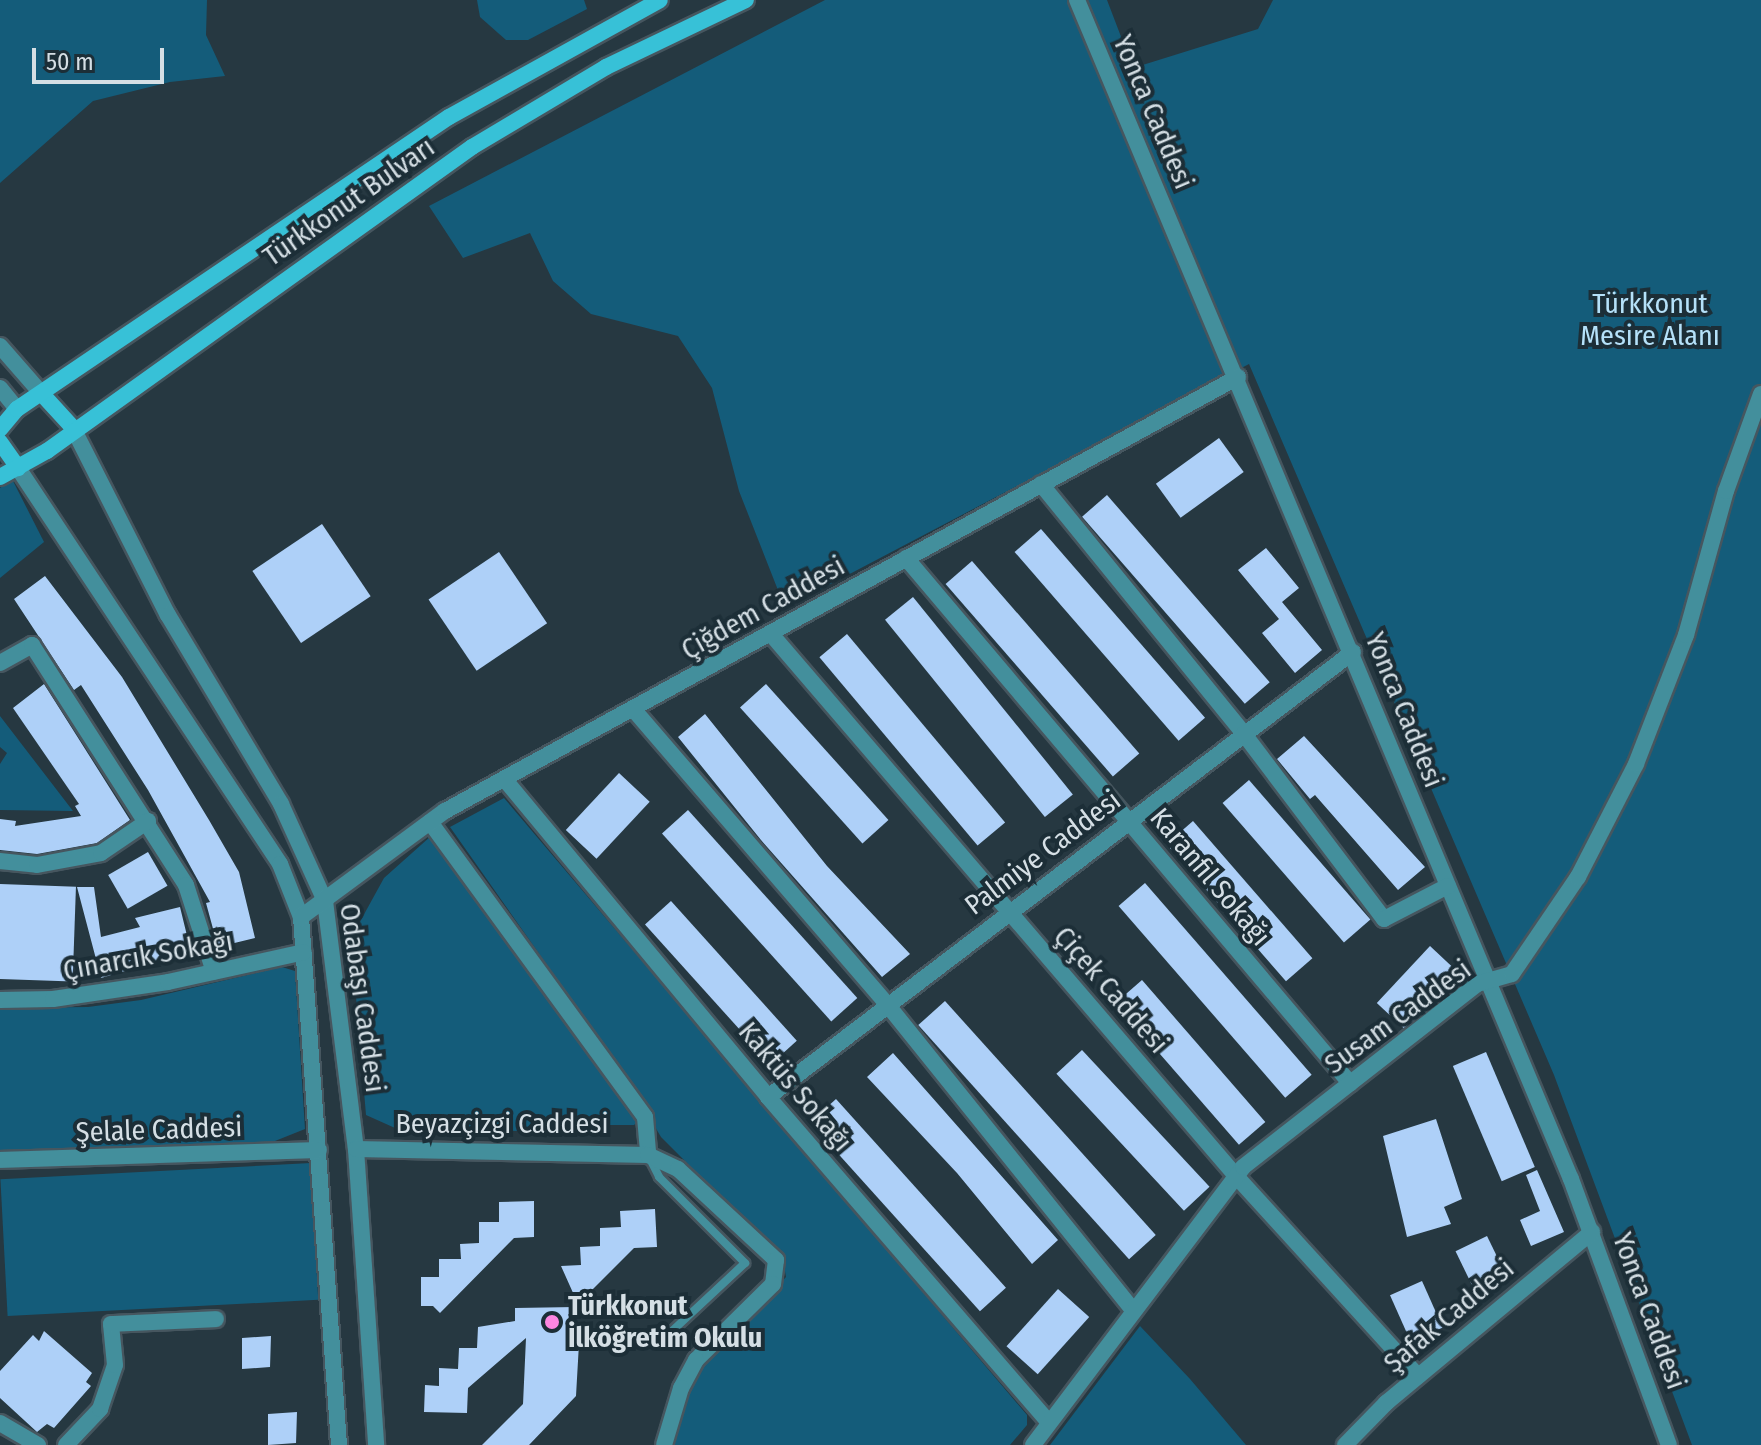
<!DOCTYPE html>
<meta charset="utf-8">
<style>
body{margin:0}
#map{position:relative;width:1761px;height:1445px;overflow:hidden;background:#263841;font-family:"Fira Sans Condensed",sans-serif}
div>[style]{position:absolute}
.green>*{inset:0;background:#145c7a;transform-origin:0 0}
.building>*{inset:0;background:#aed0f8;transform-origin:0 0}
.roads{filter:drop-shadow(2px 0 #46565f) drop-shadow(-2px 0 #46565f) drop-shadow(0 2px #46565f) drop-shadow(0 -2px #46565f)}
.lane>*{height:8px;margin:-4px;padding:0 4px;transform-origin:4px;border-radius:4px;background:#438f9c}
.street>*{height:16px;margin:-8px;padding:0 8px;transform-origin:8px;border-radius:8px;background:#438f9c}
.secondary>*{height:16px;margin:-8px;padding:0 8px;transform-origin:8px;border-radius:8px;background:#37c1d7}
.dots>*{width:22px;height:22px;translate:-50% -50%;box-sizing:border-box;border:4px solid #1c2e37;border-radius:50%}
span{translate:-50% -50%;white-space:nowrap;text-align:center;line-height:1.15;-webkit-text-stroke:8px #1c2e37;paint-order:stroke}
.street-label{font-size:28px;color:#d5dfe5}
.park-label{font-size:28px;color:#b5e1f9}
.poi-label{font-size:28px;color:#d5dfe5;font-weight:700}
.left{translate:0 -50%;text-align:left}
.scale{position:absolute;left:32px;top:48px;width:132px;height:36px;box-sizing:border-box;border:4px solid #d5dfe5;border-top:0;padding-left:10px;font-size:24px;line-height:28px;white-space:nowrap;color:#d5dfe5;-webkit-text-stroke:6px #1c2e37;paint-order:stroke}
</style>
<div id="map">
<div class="green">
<div style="clip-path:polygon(0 0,207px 0,206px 35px,225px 76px,170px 82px,93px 101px,0 183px)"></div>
<div style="clip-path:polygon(477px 0,584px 0,587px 9px,528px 40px,506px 40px,480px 17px)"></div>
<div style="clip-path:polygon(825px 0,1107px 0,1133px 68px,1258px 29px,1273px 0,1761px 0,1761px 1445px,1692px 1445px,1554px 1075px,1249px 364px,785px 608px,739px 491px,712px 388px,678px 336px,591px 314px,553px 281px,530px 233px,463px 258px,429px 206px)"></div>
<div style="clip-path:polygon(12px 479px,44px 542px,0 578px,0 488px)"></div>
<div style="clip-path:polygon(0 716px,73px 811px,0 810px,0 764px,7px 753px,0 747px)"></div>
<div style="clip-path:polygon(504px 798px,1027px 1415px,1027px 1425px,1010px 1445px,671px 1445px,693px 1372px,786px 1277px,783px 1259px,661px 1137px,623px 1073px,450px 827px)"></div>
<div style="clip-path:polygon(431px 836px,580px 1038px,637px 1122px,634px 1125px,606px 1125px,601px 1133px,395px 1128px,366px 1115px,351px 938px,384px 878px)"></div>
<div style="clip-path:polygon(282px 967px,295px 971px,305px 1129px,260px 1147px,0 1152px,0 1008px,88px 1007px,141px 1000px)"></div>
<div style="left:311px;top:1163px;width:137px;height:311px;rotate:87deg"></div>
<div style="clip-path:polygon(1140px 1326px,1190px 1379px,1246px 1445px,1050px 1445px)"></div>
</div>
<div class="building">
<div style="left:1219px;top:438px;width:42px;height:78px;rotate:54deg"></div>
<div style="left:1107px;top:495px;width:248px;height:33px;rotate:49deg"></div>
<div style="left:322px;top:524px;width:87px;height:84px;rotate:56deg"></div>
<div style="left:1041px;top:529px;width:250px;height:35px;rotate:49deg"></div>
<div style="clip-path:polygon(1266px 548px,1299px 588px,1282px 602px,1322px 650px,1295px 673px,1262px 633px,1279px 619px,1238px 570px)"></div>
<div style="left:499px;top:552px;width:86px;height:85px;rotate:56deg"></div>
<div style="left:972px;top:561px;width:255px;height:35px;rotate:49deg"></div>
<div style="clip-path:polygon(45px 576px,122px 677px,209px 820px,239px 872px,255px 938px,218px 947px,206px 903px,210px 902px,148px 790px,81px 685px,74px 690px,14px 599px)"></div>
<div style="left:913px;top:597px;width:254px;height:36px;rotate:51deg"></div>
<div style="left:847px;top:634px;width:246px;height:36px;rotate:50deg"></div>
<div style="clip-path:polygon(44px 684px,130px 820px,97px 843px,37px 854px,0 850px,0 819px,16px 821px,15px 826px,81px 816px,75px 806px,79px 804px,13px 708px)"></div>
<div style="left:766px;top:684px;width:183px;height:35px;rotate:48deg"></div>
<div style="clip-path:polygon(705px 714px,827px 866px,910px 954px,882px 977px,761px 840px,678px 737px)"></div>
<div style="clip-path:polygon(1304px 736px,1425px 867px,1398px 890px,1315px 795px,1310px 799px,1277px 759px)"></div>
<div style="left:619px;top:773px;width:42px;height:78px;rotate:43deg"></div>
<div style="left:1249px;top:780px;width:185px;height:35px;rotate:49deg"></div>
<div style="left:688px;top:810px;width:253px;height:35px;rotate:48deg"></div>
<div style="left:1193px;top:821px;width:182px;height:35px;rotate:49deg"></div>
<div style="left:148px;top:852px;width:39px;height:46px;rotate:60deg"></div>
<div style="left:1145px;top:883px;width:254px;height:35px;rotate:49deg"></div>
<div style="left:0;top:884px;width:76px;height:95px;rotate:2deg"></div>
<div style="clip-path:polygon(77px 887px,94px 887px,101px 937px,140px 927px,135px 918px,180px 907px,191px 952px,101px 978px)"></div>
<div style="left:671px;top:901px;width:188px;height:35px;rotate:48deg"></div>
<div style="left:1430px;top:946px;width:42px;height:78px;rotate:43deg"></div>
<div style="left:1142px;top:980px;width:188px;height:35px;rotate:49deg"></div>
<div style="left:945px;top:1001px;width:315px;height:36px;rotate:48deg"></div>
<div style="left:1082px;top:1050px;width:187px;height:35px;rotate:47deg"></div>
<div style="left:1486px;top:1052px;width:125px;height:36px;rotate:67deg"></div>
<div style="clip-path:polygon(893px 1053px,1058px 1240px,1032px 1264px,957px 1173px,867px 1077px)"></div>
<div style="left:836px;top:1099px;width:254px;height:35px;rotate:48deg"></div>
<div style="clip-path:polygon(1436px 1119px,1462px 1199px,1444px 1207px,1451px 1224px,1407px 1237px,1383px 1136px)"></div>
<div style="clip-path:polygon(1537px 1170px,1564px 1232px,1531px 1246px,1520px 1220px,1540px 1211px,1526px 1175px)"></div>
<div style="clip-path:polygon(534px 1201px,534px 1237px,514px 1238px,440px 1313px,433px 1306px,421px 1306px,421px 1277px,439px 1277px,439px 1259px,461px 1259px,460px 1244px,479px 1243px,479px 1222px,499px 1222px,499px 1202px)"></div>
<div style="clip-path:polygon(655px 1209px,657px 1247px,634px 1248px,578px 1304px,561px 1266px,581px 1265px,580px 1247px,600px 1246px,600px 1228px,621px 1227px,620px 1211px)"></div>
<div style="left:1487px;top:1236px;width:49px;height:35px;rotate:64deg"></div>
<div style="left:1422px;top:1281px;width:51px;height:35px;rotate:66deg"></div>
<div style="left:1058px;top:1289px;width:42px;height:77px;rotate:42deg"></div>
<div style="clip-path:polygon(575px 1307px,568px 1315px,580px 1326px,576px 1396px,529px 1445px,482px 1445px,523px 1404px,526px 1338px,468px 1388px,467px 1413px,424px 1412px,425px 1385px,439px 1386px,439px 1368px,458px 1369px,459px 1348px,477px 1348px,478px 1327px,515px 1321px,515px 1308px)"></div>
<div style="clip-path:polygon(44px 1331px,92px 1373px,86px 1382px,91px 1386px,54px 1428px,47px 1424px,37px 1432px,0 1398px,0 1371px,33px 1335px,39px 1341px)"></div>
<div style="clip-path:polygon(271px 1336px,270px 1367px,242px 1369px,242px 1338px)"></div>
<div style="clip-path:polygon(297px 1412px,296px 1443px,268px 1445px,268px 1414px)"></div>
</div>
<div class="roads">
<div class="lane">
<div style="left:648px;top:1155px;width:25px;rotate:63deg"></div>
<div style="left:659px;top:1177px;width:122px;rotate:45deg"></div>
<div style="left:745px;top:1263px;width:101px;rotate:137deg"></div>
</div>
<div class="street">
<div style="left:1077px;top:0;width:1278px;rotate:67.27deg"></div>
<div style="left:1571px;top:1179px;width:283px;rotate:69.8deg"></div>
<div style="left:0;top:346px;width:64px;rotate:48.8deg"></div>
<div style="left:0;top:388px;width:27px;rotate:51deg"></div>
<div style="left:73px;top:428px;width:210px;rotate:63.1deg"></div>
<div style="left:168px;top:615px;width:220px;rotate:59.1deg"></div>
<div style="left:281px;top:804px;width:107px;rotate:65.6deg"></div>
<div style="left:325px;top:901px;width:250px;rotate:82.9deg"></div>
<div style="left:356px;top:1149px;width:297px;rotate:86.1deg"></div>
<div style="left:18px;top:468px;width:475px;rotate:56.5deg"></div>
<div style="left:280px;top:864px;width:57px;rotate:68.4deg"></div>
<div style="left:301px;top:917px;width:529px;rotate:85.88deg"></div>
<div style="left:1041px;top:484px;width:322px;rotate:50.9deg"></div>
<div style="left:1244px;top:734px;width:232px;rotate:52.9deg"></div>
<div style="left:1384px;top:919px;width:72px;rotate:-27.3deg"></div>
<div style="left:906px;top:558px;width:688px;rotate:49.78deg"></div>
<div style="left:771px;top:634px;width:714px;rotate:49.37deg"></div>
<div style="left:1236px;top:1176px;width:270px;rotate:47.7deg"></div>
<div style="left:0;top:663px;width:37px;rotate:-29deg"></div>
<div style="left:32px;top:645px;width:285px;rotate:57.3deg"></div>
<div style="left:186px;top:885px;width:91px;rotate:72.2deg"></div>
<div style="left:634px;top:710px;width:386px;rotate:49.3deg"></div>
<div style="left:886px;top:1003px;width:395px;rotate:51.2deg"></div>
<div style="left:506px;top:781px;width:410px;rotate:50.3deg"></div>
<div style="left:768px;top:1097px;width:430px;rotate:49.2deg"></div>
<div style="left:430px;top:822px;width:365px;rotate:53.9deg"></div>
<div style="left:645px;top:1117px;width:38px;rotate:85deg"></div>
<div style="left:0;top:861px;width:37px;rotate:6deg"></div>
<div style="left:37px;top:865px;width:65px;rotate:-10.6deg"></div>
<div style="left:101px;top:853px;width:57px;rotate:-34.2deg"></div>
<div style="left:301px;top:917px;width:179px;rotate:-36.4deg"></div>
<div style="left:445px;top:811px;width:904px;rotate:-28.69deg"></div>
<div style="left:0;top:1000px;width:53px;rotate:-1.1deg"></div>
<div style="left:53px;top:999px;width:116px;rotate:-8.4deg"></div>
<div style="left:168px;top:982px;width:139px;rotate:-12.4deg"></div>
<div style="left:768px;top:1097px;width:735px;rotate:-37.26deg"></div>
<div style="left:356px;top:1149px;width:292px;rotate:1.2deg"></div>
<div style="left:648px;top:1155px;width:33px;rotate:25deg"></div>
<div style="left:678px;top:1169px;width:134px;rotate:42.9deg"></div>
<div style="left:776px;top:1260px;width:24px;rotate:97deg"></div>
<div style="left:773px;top:1284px;width:108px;rotate:135.4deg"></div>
<div style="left:696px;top:1360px;width:32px;rotate:118deg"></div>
<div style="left:681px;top:1388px;width:59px;rotate:106.6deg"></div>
<div style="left:0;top:1160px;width:319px;rotate:-1.8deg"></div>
<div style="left:0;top:1423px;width:44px;rotate:30.1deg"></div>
<div style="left:66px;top:1445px;width:50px;rotate:-46.6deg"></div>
<div style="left:100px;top:1409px;width:46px;rotate:-71.2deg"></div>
<div style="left:115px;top:1365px;width:41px;rotate:-95.6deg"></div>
<div style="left:111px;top:1324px;width:105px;rotate:-2.7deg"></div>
<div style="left:1033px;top:1445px;width:348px;rotate:-52.9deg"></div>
<div style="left:1243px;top:1167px;width:297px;rotate:-38deg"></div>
<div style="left:1477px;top:984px;width:36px;rotate:-16deg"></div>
<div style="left:1512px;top:974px;width:117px;rotate:-55.8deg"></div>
<div style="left:1578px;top:877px;width:127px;rotate:-62.8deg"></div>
<div style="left:1636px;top:764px;width:138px;rotate:-68.8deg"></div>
<div style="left:1686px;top:635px;width:149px;rotate:-74.5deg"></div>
<div style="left:1726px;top:491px;width:103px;rotate:-70.2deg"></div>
<div style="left:1345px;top:1445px;width:59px;rotate:-45.7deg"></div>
<div style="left:1386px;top:1403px;width:268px;rotate:-39.7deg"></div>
</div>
<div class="secondary">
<div style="left:42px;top:394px;width:46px;rotate:47.6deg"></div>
<div style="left:0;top:429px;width:26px;rotate:-50deg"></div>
<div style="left:17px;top:409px;width:521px;rotate:-34.06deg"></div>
<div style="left:449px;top:117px;width:241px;rotate:-29deg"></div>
<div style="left:0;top:442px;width:32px;rotate:55deg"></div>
<div style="left:0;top:477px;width:54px;rotate:-29deg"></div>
<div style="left:47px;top:451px;width:523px;rotate:-35.58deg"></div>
<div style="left:472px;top:147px;width:156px;rotate:-30.8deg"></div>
<div style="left:606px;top:67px;width:155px;rotate:-25.6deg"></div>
</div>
</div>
<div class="dots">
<div style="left:552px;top:1322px;background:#fd86e1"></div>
</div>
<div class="street-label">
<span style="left:1153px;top:112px;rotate:67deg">Yonca Caddesi</span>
<span style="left:349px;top:202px;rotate:-35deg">Türkkonut Bulvarı</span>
<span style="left:763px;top:608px;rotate:-29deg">Çiğdem Caddesi</span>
<span style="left:1404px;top:710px;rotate:68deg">Yonca Caddesi</span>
<span style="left:1043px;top:853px;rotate:-37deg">Palmiye Caddesi</span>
<span style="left:1210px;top:877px;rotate:50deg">Karanfil Sokağı</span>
<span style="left:148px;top:956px;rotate:-10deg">Çınarcık Sokağı</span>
<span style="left:1111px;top:990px;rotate:49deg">Çiçek Caddesi</span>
<span style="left:362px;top:998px;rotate:82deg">Odabaşı Caddesi</span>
<span style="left:1398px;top:1017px;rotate:-36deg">Susam Caddesi</span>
<span style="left:795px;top:1087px;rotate:50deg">Kaktüs Sokağı</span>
<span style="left:502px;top:1124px">Beyazçizgi Caddesi</span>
<span style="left:159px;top:1130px;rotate:-2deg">Şelale Caddesi</span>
<span style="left:1649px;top:1311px;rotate:70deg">Yonca Caddesi</span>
<span style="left:1449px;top:1316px;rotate:-40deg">Şafak Caddesi</span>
</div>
<div class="park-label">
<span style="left:1650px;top:320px">Türkkonut<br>Mesire Alanı</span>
</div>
<div class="poi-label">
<span class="left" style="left:568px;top:1322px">Türkkonut<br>İlköğretim Okulu</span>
</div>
<div class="scale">50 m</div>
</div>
